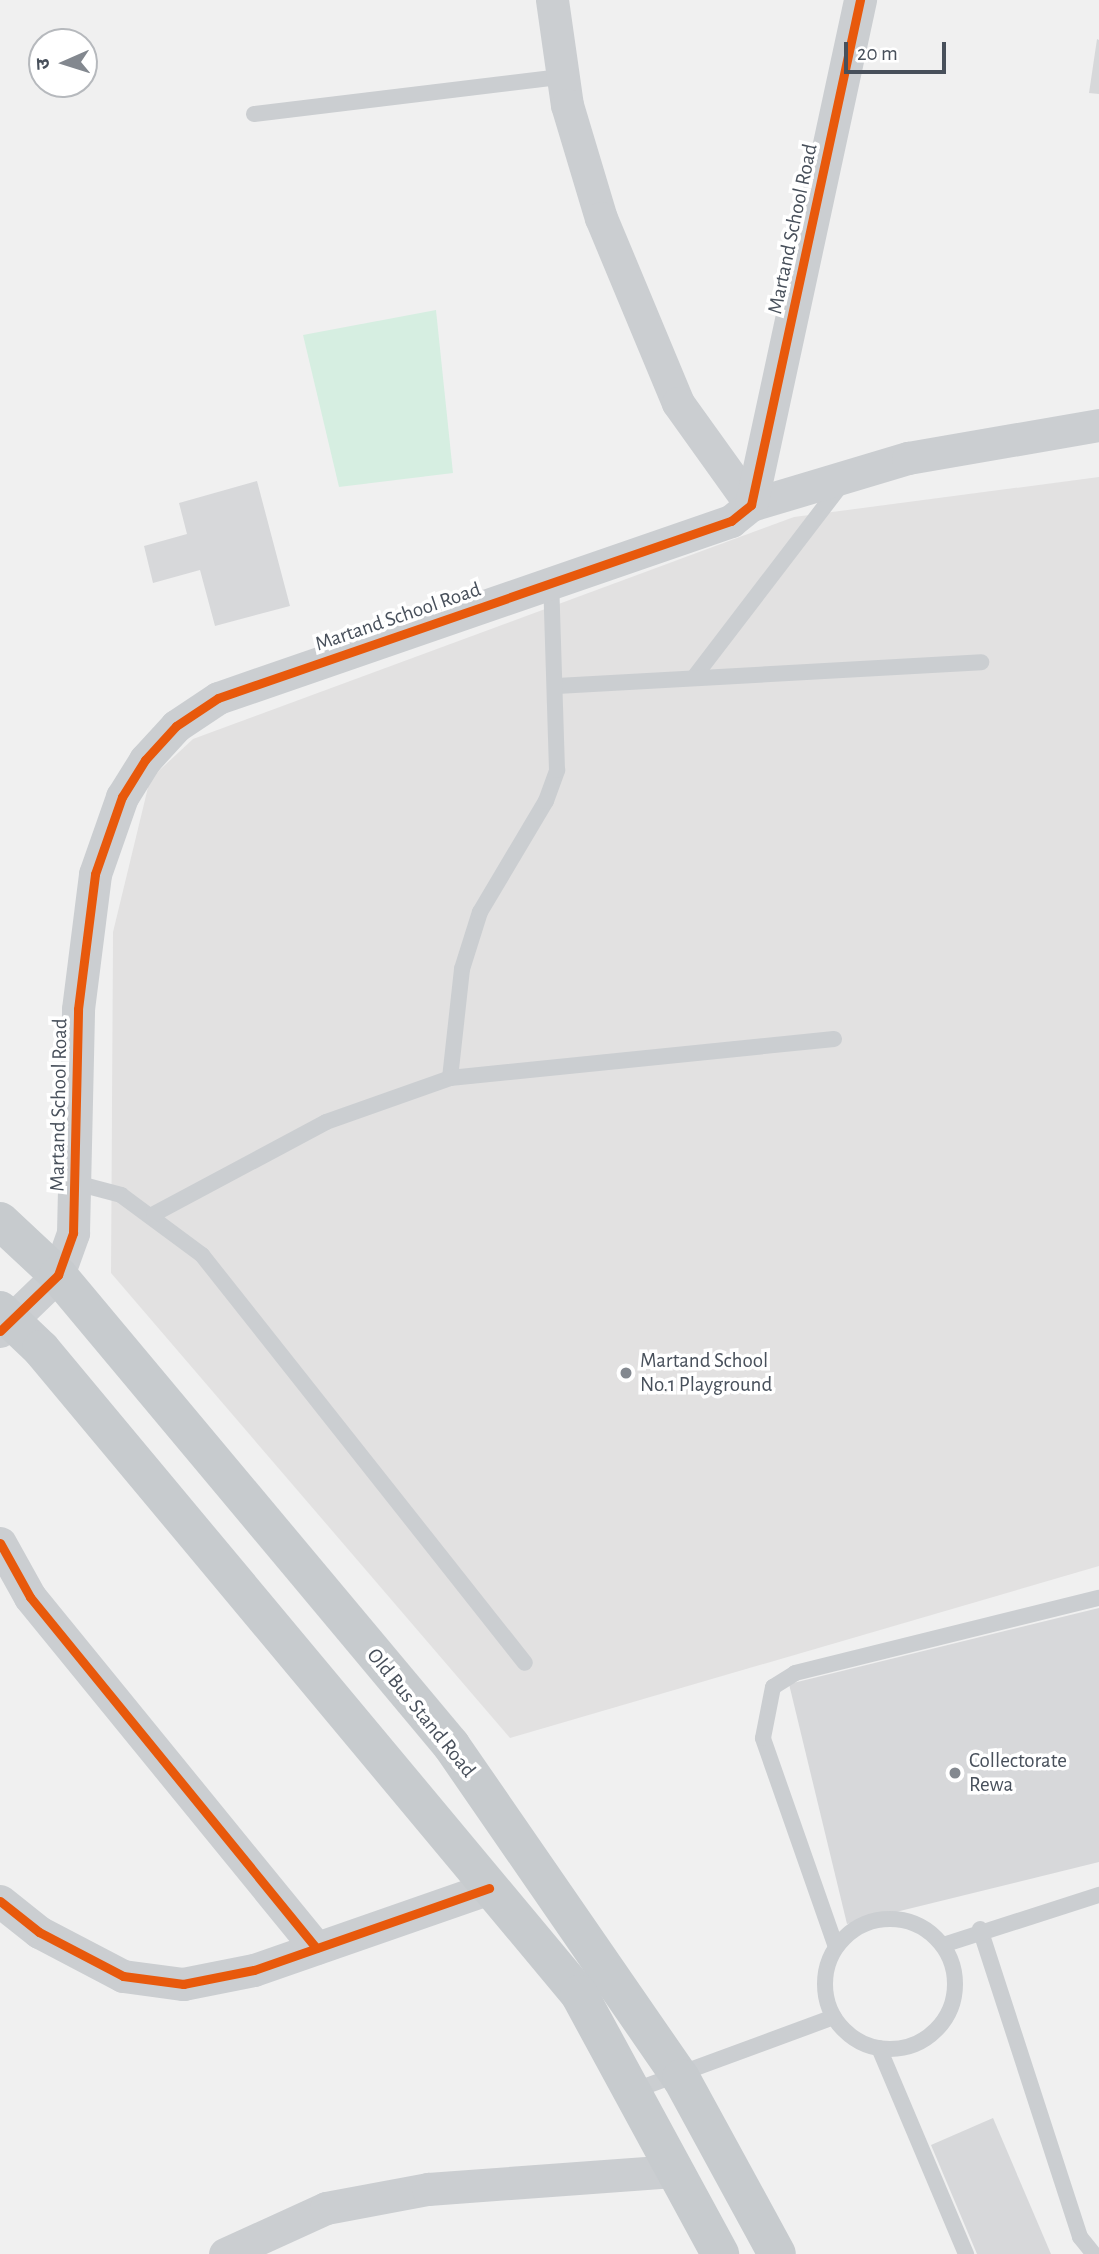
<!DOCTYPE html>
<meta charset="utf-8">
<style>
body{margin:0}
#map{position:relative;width:1099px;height:2254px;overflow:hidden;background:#f0f0f0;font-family:"Alegreya Sans","Noto Sans Devanagari",sans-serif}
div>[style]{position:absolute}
.education>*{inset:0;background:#e2e1e1}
.green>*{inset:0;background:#d6eee1}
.building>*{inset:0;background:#d7d8da}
.lane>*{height:16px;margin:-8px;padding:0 8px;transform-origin:8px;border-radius:8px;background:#cbced1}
.lane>.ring{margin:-8px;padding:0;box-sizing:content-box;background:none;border:16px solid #cbced1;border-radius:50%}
.street>*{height:33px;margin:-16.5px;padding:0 16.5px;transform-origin:16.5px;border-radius:16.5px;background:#cbced1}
.primary>*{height:38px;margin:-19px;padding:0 19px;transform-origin:19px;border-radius:19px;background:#c7cbce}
.cycleway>*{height:9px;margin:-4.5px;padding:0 4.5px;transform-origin:4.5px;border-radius:4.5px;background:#e8590c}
.dots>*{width:19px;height:19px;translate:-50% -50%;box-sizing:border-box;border:4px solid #fff;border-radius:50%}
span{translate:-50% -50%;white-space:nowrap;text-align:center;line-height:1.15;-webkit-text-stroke:7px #fff;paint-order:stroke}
.street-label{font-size:21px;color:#48505b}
.poi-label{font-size:21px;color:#48505b}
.left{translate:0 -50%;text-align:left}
.north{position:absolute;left:28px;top:28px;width:70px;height:70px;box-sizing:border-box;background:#fff;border:2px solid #b6b9bd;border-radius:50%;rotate:267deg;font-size:19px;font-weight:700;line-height:28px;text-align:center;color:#48505b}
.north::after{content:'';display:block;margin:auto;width:24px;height:32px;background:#83888f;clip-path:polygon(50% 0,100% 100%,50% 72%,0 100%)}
.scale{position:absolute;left:844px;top:42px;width:102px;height:32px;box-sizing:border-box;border:4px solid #48505b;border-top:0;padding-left:9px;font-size:21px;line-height:24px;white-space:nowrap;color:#48505b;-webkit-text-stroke:5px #fff;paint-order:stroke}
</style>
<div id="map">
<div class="education">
<div style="clip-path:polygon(1099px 477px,1099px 1566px,510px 1738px,111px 1273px,113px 932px,150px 779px,193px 739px,794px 517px)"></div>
</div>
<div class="green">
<div style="clip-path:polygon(436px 310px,453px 473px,339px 487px,303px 335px)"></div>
</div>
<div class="building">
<div style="clip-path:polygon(1097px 39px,1099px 40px,1099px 94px,1089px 93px)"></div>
<div style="clip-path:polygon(257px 481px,290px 606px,215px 626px,200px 570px,153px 583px,144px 546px,187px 534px,179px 503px)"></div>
<div style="clip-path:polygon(1099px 1608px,1099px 1862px,847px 1924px,789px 1684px)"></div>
<div style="clip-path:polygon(993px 2118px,1051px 2254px,977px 2254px,931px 2145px)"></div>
</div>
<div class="lane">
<div style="left:254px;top:114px;width:309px;rotate:-6.9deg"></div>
<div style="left:695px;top:676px;width:247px;rotate:-52.6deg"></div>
<div style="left:557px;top:686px;width:425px;rotate:-3.2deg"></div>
<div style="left:450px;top:1078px;width:110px;rotate:-83.7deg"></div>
<div style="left:462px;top:969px;width:60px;rotate:-72.5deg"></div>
<div style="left:480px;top:912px;width:129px;rotate:-59.3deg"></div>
<div style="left:546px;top:801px;width:33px;rotate:-70deg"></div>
<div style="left:557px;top:770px;width:187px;rotate:-91.8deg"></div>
<div style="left:76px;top:1183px;width:47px;rotate:14.9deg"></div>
<div style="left:121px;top:1195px;width:101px;rotate:36.5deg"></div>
<div style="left:202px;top:1255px;width:520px;rotate:51.63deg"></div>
<div style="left:154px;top:1214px;width:195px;rotate:-28.1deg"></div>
<div style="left:326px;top:1122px;width:132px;rotate:-19.5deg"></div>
<div style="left:450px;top:1078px;width:386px;rotate:-5.8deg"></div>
<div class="ring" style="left:825px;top:1919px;width:114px;height:114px"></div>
<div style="left:980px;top:1929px;width:324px;rotate:72deg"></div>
<div style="left:1080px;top:2237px;width:22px;rotate:51deg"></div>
<div style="left:943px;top:1945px;width:164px;rotate:-17.8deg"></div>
<div style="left:836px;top:1947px;width:221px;rotate:-109.3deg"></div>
<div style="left:763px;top:1738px;width:52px;rotate:-78.9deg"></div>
<div style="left:773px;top:1687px;width:26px;rotate:-32deg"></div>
<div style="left:795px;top:1673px;width:313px;rotate:-13.9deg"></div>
<div style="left:879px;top:2048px;width:224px;rotate:67.1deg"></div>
<div style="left:630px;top:2092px;width:217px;rotate:-20.2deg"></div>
</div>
<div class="street">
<div style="left:552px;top:0;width:106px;rotate:81.9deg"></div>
<div style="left:567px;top:105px;width:118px;rotate:73.3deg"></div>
<div style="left:601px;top:218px;width:200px;rotate:67.4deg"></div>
<div style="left:678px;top:403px;width:125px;rotate:54.4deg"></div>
<div style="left:751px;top:505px;width:164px;rotate:-16.7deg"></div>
<div style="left:908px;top:458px;width:194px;rotate:-9.8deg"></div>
<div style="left:0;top:1331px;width:81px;rotate:-44deg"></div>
<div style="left:58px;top:1275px;width:45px;rotate:-70.3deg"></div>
<div style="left:73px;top:1233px;width:224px;rotate:-88.7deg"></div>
<div style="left:78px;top:1009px;width:136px;rotate:-82.8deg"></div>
<div style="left:95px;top:874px;width:82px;rotate:-70.7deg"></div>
<div style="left:122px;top:797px;width:44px;rotate:-58.1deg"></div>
<div style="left:145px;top:760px;width:46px;rotate:-47.6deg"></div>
<div style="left:176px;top:726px;width:50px;rotate:-33.7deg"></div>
<div style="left:218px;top:698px;width:543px;rotate:-19.04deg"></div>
<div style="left:731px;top:521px;width:26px;rotate:-39deg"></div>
<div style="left:751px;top:505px;width:517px;rotate:-77.82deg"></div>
<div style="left:0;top:1543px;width:62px;rotate:60.9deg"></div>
<div style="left:30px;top:1597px;width:453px;rotate:50.8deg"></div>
<div style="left:0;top:1901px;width:50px;rotate:38.5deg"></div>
<div style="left:39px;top:1932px;width:95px;rotate:27.6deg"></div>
<div style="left:123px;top:1976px;width:61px;rotate:7.6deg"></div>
<div style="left:183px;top:1984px;width:72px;rotate:-11.2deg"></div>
<div style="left:254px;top:1970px;width:249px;rotate:-19.2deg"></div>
<div style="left:225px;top:2254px;width:111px;rotate:-24.5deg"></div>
<div style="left:326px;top:2208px;width:104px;rotate:-10.6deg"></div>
<div style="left:428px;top:2189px;width:246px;rotate:-4.2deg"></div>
</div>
<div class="primary">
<div style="left:0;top:1221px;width:79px;rotate:43deg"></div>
<div style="left:58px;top:1275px;width:613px;rotate:50.1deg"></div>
<div style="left:451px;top:1745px;width:405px;rotate:55.4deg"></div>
<div style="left:681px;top:2078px;width:200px;rotate:61.4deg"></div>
<div style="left:0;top:1310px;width:57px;rotate:43.6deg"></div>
<div style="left:41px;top:1349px;width:840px;rotate:50.17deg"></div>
<div style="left:579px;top:1994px;width:296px;rotate:61.5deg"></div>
</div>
<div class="cycleway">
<div style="left:0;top:1331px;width:81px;rotate:-44deg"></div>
<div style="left:58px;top:1275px;width:45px;rotate:-70.3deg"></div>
<div style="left:73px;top:1233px;width:224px;rotate:-88.7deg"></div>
<div style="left:78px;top:1009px;width:136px;rotate:-82.8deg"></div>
<div style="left:95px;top:874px;width:82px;rotate:-70.7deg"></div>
<div style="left:122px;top:797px;width:44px;rotate:-58.1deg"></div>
<div style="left:145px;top:760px;width:46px;rotate:-47.6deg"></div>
<div style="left:176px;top:726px;width:50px;rotate:-33.7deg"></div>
<div style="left:218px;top:698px;width:543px;rotate:-19.04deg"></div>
<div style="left:731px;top:521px;width:26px;rotate:-39deg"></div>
<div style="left:751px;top:505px;width:517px;rotate:-77.82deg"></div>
<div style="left:0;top:1543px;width:62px;rotate:60.9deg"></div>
<div style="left:30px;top:1597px;width:453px;rotate:50.8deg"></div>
<div style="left:0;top:1901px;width:50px;rotate:38.5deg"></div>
<div style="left:39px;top:1932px;width:95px;rotate:27.6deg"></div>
<div style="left:123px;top:1976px;width:61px;rotate:7.6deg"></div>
<div style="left:183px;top:1984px;width:72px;rotate:-11.2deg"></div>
<div style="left:254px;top:1970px;width:249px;rotate:-19.2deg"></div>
</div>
<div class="dots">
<div style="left:626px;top:1373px;background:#83888f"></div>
<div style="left:955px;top:1773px;background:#83888f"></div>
</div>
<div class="street-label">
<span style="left:793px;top:229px;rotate:-78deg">Martand School Road</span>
<span style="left:398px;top:617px;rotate:-19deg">Martand School Road</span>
<span style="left:59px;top:1105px;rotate:-89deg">Martand School Road</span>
<span style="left:421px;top:1713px;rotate:51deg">Old Bus Stand Road</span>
</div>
<div class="poi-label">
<span class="left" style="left:640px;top:1373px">Martand School<br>No.1 Playground</span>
<span class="left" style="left:969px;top:1773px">Collectorate<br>Rewa</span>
</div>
<div class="north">उ</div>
<div class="scale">20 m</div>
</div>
